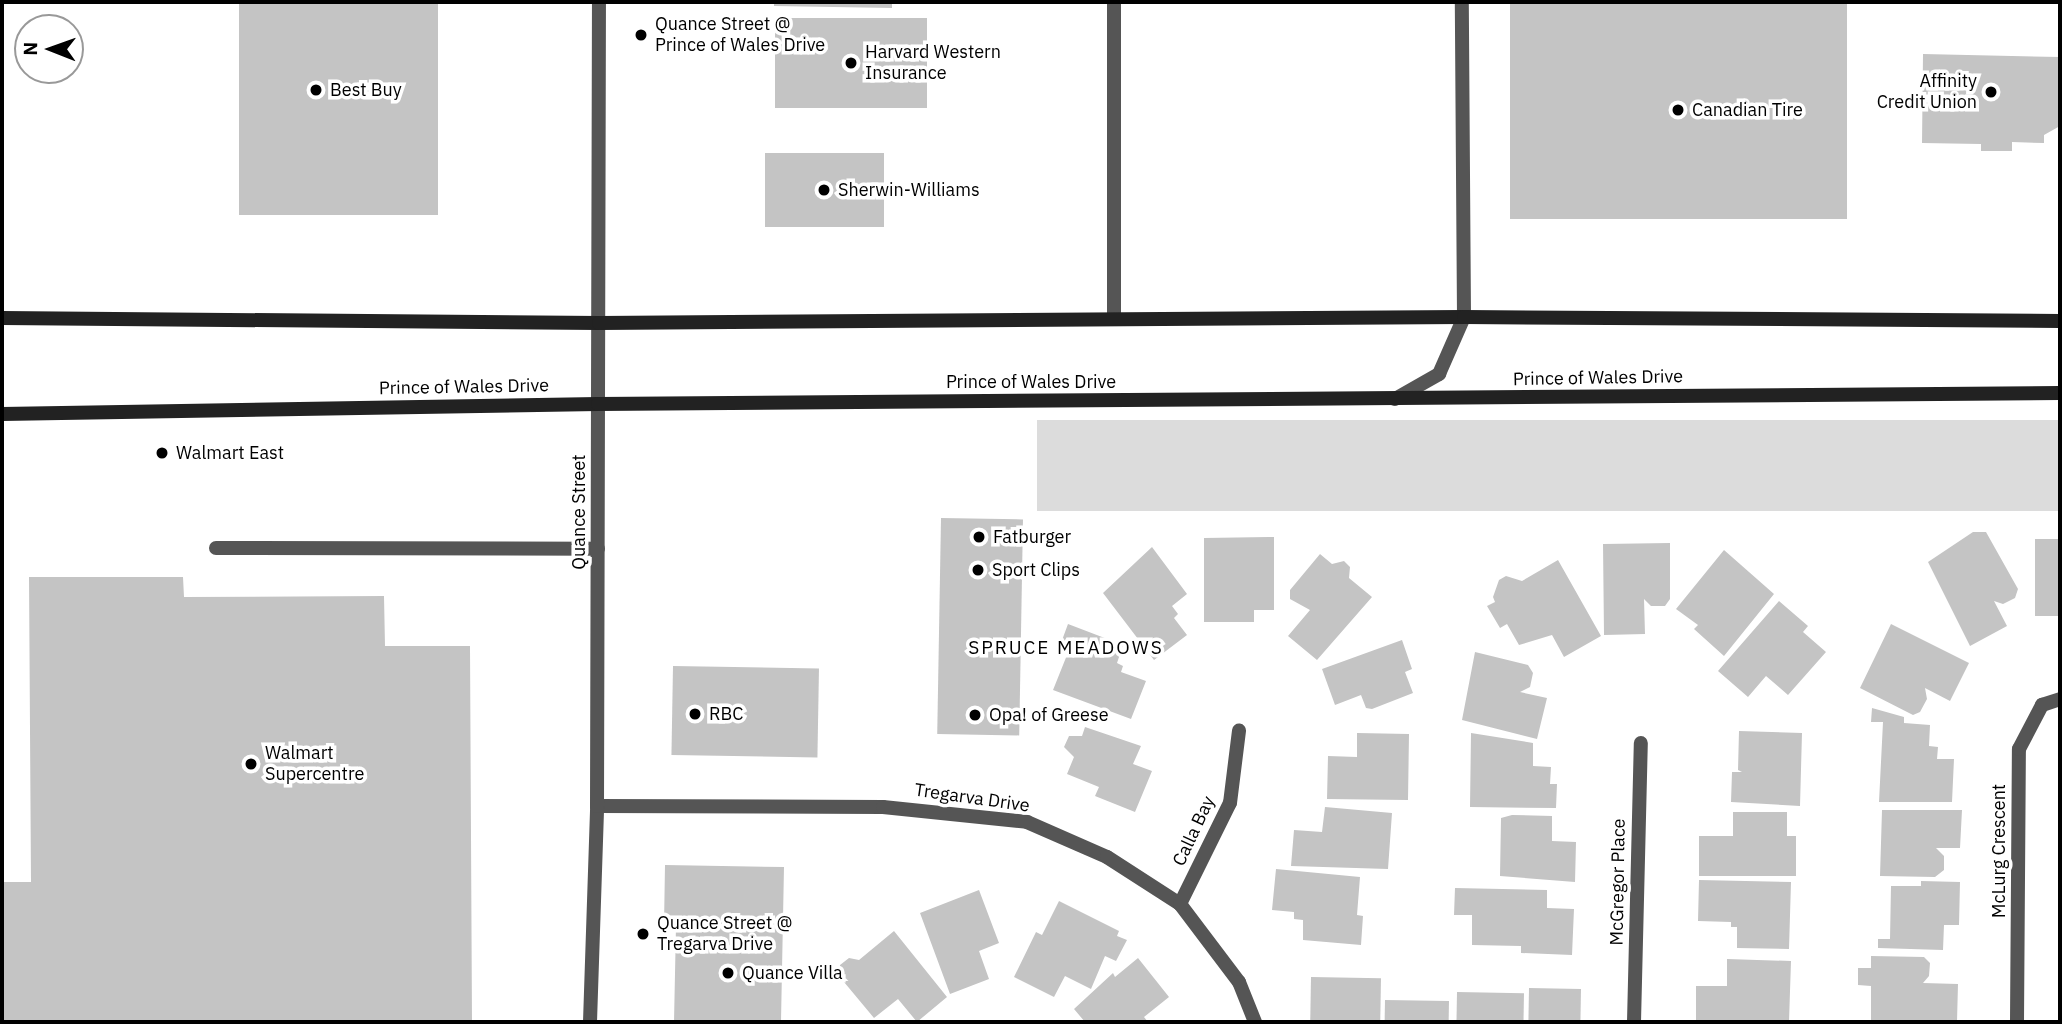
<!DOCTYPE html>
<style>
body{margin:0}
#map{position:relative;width:2062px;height:1024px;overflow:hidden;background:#fff;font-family:"IBM Plex Sans",sans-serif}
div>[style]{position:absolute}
.green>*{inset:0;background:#dcdcdc;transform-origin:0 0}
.building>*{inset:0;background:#c4c4c4;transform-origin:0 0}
.service>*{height:14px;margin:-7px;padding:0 7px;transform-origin:7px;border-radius:7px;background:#555}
.minor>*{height:14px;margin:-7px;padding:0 7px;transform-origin:7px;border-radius:7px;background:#555}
.tertiary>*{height:14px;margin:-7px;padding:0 7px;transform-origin:7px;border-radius:7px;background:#555}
.secondary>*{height:14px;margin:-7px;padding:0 7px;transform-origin:7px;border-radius:7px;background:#222}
.dots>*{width:19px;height:19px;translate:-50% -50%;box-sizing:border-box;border:4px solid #fff;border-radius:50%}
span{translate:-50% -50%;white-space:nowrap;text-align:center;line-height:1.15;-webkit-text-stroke:7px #fff;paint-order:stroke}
.poi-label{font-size:18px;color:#000}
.left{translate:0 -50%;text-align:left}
.right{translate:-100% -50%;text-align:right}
.street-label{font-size:18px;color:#000}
.neighbourhood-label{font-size:19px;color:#000;letter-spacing:2px}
.frame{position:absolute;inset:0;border:4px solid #000;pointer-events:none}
.north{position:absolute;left:14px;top:14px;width:70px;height:70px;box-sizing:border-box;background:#fff;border:2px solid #999;border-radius:50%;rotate:271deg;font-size:19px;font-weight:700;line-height:28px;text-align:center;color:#000}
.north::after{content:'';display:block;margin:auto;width:24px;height:32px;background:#000;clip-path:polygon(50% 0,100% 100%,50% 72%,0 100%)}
</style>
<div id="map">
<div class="green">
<div style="left:2060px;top:420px;width:91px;height:1023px;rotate:90deg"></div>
</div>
<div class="building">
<div style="left:239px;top:2px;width:199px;height:213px"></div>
<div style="clip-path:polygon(774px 2px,892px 2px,892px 8px,774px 6px)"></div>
<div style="left:1510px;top:2px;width:337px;height:217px"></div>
<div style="left:775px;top:18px;width:152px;height:90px"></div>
<div style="clip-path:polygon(1923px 54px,2060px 57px,2060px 126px,2044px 135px,2044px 143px,2012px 142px,2012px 151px,1981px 151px,1981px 144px,1922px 143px)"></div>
<div style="left:765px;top:153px;width:119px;height:74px"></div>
<div style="left:941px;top:518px;width:82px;height:216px;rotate:1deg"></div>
<div style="clip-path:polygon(1973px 532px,1986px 532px,2018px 589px,2015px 598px,2003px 604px,1994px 601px,2007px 626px,1970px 646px,1928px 562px)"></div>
<div style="clip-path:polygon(1269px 537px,1274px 537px,1274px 610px,1254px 610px,1254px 622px,1204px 622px,1204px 538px)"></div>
<div style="left:2035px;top:539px;width:25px;height:77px"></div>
<div style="clip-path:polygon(1670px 543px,1670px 599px,1665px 606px,1651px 606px,1644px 599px,1645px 634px,1604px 635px,1603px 544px)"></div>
<div style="clip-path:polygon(1152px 547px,1187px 594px,1172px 606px,1178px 614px,1174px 618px,1187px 635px,1154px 660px,1103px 593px)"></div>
<div style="clip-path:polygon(1724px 550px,1774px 594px,1724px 656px,1694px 629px,1698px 625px,1676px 609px)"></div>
<div style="clip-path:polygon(1320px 554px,1332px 564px,1344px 561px,1350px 567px,1349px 578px,1372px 597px,1317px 660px,1288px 636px,1310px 610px,1290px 599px,1290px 590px)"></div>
<div style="clip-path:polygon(1558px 560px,1601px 636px,1564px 657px,1552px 635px,1519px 645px,1507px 624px,1500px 628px,1487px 606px,1495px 602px,1493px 597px,1499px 580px,1506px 576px,1522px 581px)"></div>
<div style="clip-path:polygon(29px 577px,183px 577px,184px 597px,384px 596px,385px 646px,470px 646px,472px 1022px,2px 1022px,2px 882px,31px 882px)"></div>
<div style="clip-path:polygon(1779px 601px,1808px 626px,1803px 632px,1826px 652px,1788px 695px,1766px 676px,1748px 697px,1718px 671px)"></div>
<div style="clip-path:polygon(1068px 624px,1123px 645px,1117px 663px,1123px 666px,1121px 672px,1146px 681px,1131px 719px,1053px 690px,1067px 655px,1058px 651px)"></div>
<div style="clip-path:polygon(1891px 624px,1969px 663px,1950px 701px,1925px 688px,1927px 699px,1920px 712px,1913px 715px,1860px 688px)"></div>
<div style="clip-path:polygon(1402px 640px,1412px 669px,1405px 672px,1413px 693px,1372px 709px,1366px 708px,1361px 695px,1335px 705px,1322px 669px)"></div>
<div style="clip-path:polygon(1475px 652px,1528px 665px,1533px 673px,1530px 687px,1520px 692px,1547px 698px,1537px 739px,1462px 720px)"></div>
<div style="left:673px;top:666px;width:146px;height:89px;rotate:1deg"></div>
<div style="clip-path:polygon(1872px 708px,1904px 717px,1904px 723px,1930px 725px,1929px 746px,1938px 747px,1937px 759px,1954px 759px,1952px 802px,1879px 802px,1883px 722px,1871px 722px)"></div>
<div style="clip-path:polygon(1085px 727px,1141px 746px,1133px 764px,1152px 771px,1135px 812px,1095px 796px,1099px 787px,1067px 774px,1074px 757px,1064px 747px,1069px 736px,1082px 736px)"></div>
<div style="clip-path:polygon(1739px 731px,1802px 733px,1800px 806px,1731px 802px,1732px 772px,1742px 772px,1738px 770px)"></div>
<div style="clip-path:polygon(1357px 733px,1409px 734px,1408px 800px,1327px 799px,1328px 756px,1357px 757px)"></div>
<div style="clip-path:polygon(1471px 733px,1533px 743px,1533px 766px,1551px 767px,1550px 784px,1557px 784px,1556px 808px,1470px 807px)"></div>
<div style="clip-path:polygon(1325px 807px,1392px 813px,1388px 869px,1291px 866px,1294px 830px,1322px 832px)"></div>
<div style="clip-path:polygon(1882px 810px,1962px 810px,1960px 848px,1936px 848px,1944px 856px,1944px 870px,1935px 877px,1880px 876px)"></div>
<div style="clip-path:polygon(1733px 812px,1787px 812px,1787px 836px,1796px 836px,1796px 876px,1699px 876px,1699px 836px,1733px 836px)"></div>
<div style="clip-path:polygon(1512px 815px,1552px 816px,1552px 841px,1576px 842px,1575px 882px,1500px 876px,1501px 818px)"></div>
<div style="clip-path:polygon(665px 865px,784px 867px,781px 1022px,674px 1022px,676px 925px,664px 925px)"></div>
<div style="clip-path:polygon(1276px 869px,1360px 877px,1357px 915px,1363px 916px,1361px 945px,1303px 940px,1303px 920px,1294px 919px,1294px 912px,1272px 910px)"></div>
<div style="clip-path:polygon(1699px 880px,1791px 882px,1789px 949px,1737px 948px,1737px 927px,1731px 927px,1731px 922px,1698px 921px)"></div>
<div style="clip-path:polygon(1921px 881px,1960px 882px,1959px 925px,1944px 925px,1943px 950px,1878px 948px,1878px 939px,1890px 939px,1891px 886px,1921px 886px)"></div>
<div style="clip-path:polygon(1455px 888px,1547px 890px,1547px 908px,1574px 909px,1572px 955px,1521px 953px,1521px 946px,1472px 945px,1472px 915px,1454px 915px)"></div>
<div style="clip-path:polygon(979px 890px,999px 943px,979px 951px,989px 979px,950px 994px,920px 913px)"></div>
<div style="clip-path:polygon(1059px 901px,1119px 931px,1117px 936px,1127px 940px,1116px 961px,1105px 956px,1091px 989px,1065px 976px,1054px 997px,1014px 977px,1036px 932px,1042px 935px)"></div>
<div style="clip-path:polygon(894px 931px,947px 997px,917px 1022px,898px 999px,874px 1018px,839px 976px,840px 965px,849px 958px,859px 960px)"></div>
<div style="clip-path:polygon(1871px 956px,1924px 957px,1930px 963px,1929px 976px,1923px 983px,1958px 984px,1957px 1022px,1871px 1022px,1871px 986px,1858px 985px,1858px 968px,1871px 968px)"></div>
<div style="clip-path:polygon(1138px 958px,1169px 997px,1144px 1017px,1148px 1022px,1085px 1022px,1074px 1009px,1113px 973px,1115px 977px)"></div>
<div style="clip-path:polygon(1727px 959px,1791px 961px,1789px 1022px,1696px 1022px,1696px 986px,1727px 986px)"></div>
<div style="left:1311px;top:977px;width:70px;height:45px;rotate:1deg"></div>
<div style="left:1529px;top:988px;width:52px;height:34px;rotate:1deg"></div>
<div style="left:1457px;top:992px;width:67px;height:30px;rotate:1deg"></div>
<div style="left:1385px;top:1000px;width:64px;height:22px;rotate:1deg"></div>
</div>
<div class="service">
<div style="left:1114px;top:2px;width:316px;rotate:90deg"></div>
<div style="left:1395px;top:399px;width:51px;rotate:-29.6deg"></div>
<div style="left:1439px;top:374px;width:62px;rotate:-66.3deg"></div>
<div style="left:1464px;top:317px;width:315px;rotate:-90.4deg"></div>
<div style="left:216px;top:548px;width:382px;rotate:0.1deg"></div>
</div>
<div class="minor">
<div style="left:597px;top:806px;width:286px;rotate:0.2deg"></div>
<div style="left:883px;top:807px;width:145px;rotate:5.9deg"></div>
<div style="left:1027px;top:822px;width:87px;rotate:23.6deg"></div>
<div style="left:1107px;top:857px;width:87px;rotate:32.8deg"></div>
<div style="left:1180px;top:904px;width:98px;rotate:52.9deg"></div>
<div style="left:1239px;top:982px;width:43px;rotate:68.2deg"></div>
<div style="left:1180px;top:904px;width:113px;rotate:-63.7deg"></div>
<div style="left:1230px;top:803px;width:73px;rotate:-82.9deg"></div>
<div style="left:1634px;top:1022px;width:279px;rotate:-88.6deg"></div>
<div style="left:2017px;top:1022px;width:273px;rotate:-89.6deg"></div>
<div style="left:2019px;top:749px;width:50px;rotate:-62.4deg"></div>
<div style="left:2042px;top:705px;width:19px;rotate:-18deg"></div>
</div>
<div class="tertiary">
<div style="left:590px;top:1022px;width:216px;rotate:-88.1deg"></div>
<div style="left:597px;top:806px;width:804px;rotate:-89.86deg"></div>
</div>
<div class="secondary">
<div style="left:2px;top:318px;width:597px;rotate:0.48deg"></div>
<div style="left:599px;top:323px;width:865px;rotate:-0.4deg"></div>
<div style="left:1464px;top:317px;width:596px;rotate:0.38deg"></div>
<div style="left:2px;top:414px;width:596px;rotate:-0.96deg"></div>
<div style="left:598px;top:404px;width:1462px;rotate:-0.43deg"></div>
</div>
<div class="dots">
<div style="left:641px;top:35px;background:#000"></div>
<div style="left:851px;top:63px;background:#000"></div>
<div style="left:316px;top:90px;background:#000"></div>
<div style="left:1991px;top:92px;background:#000"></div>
<div style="left:1678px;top:110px;background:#000"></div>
<div style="left:824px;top:190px;background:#000"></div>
<div style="left:162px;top:453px;background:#000"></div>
<div style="left:979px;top:537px;background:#000"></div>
<div style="left:978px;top:570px;background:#000"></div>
<div style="left:695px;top:714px;background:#000"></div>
<div style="left:975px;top:715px;background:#000"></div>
<div style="left:251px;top:764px;background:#000"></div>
<div style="left:643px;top:934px;background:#000"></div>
<div style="left:728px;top:973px;background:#000"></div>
</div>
<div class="poi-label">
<span class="left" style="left:655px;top:35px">Quance Street @<br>Prince of Wales Drive</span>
<span class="left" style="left:865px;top:63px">Harvard Western<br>Insurance</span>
<span class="right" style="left:1977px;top:92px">Affinity<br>Credit Union</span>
<span class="left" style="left:330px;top:90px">Best Buy</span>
<span class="left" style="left:1692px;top:110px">Canadian Tire</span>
<span class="left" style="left:838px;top:190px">Sherwin-Williams</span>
<span class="left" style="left:176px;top:453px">Walmart East</span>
<span class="left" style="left:993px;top:537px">Fatburger</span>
<span class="left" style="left:992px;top:570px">Sport Clips</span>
<span class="left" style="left:709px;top:714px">RBC</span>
<span class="left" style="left:989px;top:715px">Opa! of Greese</span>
<span class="left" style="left:265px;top:764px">Walmart<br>Supercentre</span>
<span class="left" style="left:657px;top:934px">Quance Street @<br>Tregarva Drive</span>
<span class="left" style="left:742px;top:973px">Quance Villa</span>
</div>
<div class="street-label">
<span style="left:1598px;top:378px;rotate:-1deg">Prince of Wales Drive</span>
<span style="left:1031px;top:382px">Prince of Wales Drive</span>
<span style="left:464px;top:387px;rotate:-1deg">Prince of Wales Drive</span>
<span style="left:579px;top:512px;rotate:-90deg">Quance Street</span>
<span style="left:972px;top:798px;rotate:8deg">Tregarva Drive</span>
<span style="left:1194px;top:831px;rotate:-65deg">Calla Bay</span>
<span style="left:1999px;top:851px;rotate:-90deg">McLurg Crescent</span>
<span style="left:1618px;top:882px;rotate:-89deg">McGregor Place</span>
</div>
<div class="neighbourhood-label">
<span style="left:1066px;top:648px">SPRUCE MEADOWS</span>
</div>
<div class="frame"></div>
<div class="north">N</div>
</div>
